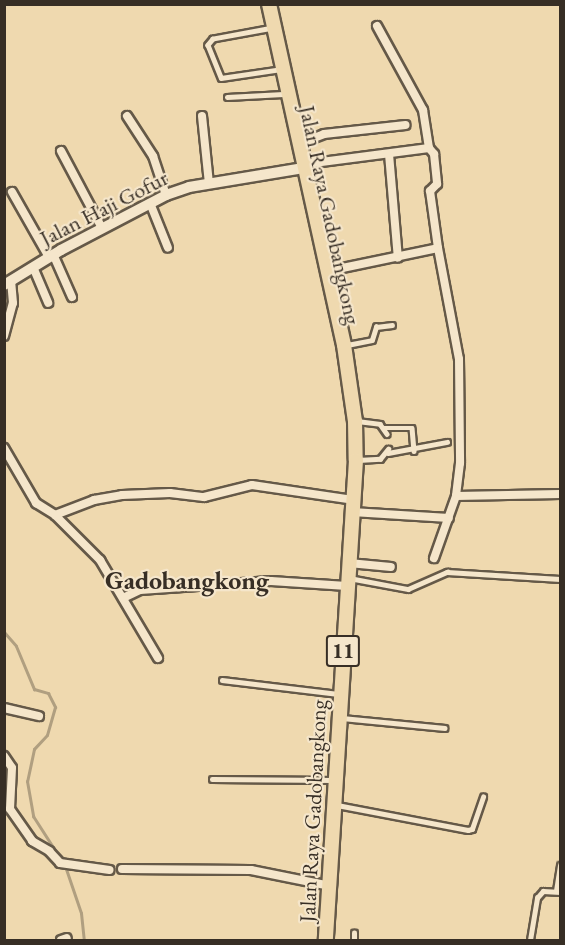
<!DOCTYPE html>
<style>
body{margin:0}
#map{position:relative;width:565px;height:945px;overflow:hidden;background:#efd9af;font-family:"EB Garamond",serif}
div>[style]{position:absolute}
.stream>*{height:3px;margin:-1.5px;padding:0 1.5px;transform-origin:1.5px;border-radius:1.5px;background:#b09f80}
.roads{filter:drop-shadow(2px 0 #655948) drop-shadow(-2px 0 #655948) drop-shadow(0 2px #655948) drop-shadow(0 -2px #655948)}
.service>*{height:4.5px;margin:-2.25px;padding:0 2.25px;transform-origin:2.25px;border-radius:2.25px;background:#f5e6cb}
.minor>*{height:8px;margin:-4px;padding:0 4px;transform-origin:4px;border-radius:4px;background:#f5e6cb}
.tertiary>*{height:10px;margin:-5px;padding:0 5px;transform-origin:5px;border-radius:5px;background:#f5e6cb}
.trunk>*{height:14px;margin:-7px;padding:0 7px;transform-origin:7px;border-radius:7px;background:#efd9af}
span{translate:-50% -50%;white-space:nowrap;text-align:center;line-height:1.15;-webkit-text-stroke:4.5px #f5e6cb;paint-order:stroke}
.shield-label span{padding:2px 4px;background:#f5e6cb;border:2px solid;border-radius:4px;-webkit-text-stroke-width:0}
.shield-label{font-size:21px;color:#372e25;font-weight:700}
.street-label{font-size:22px;color:#372e25}
.quarter-label{font-size:26px;color:#372e25;font-weight:700}
.frame{position:absolute;inset:0;border:6px solid #372e25;pointer-events:none}
</style>
<div id="map">
<div class="stream">
<div style="left:4px;top:632px;width:18px;rotate:49deg"></div>
<div style="left:16px;top:646px;width:47px;rotate:67.3deg"></div>
<div style="left:34px;top:689px;width:15px;rotate:16deg"></div>
<div style="left:48px;top:693px;width:16px;rotate:63deg"></div>
<div style="left:55px;top:707px;width:29px;rotate:106deg"></div>
<div style="left:47px;top:735px;width:19px;rotate:133deg"></div>
<div style="left:34px;top:749px;width:33px;rotate:102deg"></div>
<div style="left:27px;top:781px;width:36px;rotate:80deg"></div>
<div style="left:33px;top:816px;width:50px;rotate:57.3deg"></div>
<div style="left:65px;top:866px;width:50px;rotate:71.2deg"></div>
<div style="left:81px;top:913px;width:27px;rotate:84deg"></div>
</div>
<div class="roads">
<div class="service">
<div style="left:273px;top:28px;width:61px;rotate:169.6deg"></div>
<div style="left:213px;top:39px;width:8px;rotate:130deg"></div>
<div style="left:208px;top:45px;width:35px;rotate:68deg"></div>
<div style="left:221px;top:78px;width:62px;rotate:-8.4deg"></div>
<div style="left:227px;top:97px;width:56px;rotate:-3.1deg"></div>
<div style="left:347px;top:345px;width:25px;rotate:-11deg"></div>
<div style="left:372px;top:340px;width:14px;rotate:-73deg"></div>
<div style="left:376px;top:327px;width:16px;rotate:-7deg"></div>
<div style="left:357px;top:421px;width:23px;rotate:7deg"></div>
<div style="left:380px;top:424px;width:12px;rotate:55deg"></div>
<div style="left:384px;top:428px;width:28px"></div>
<div style="left:412px;top:428px;width:23px;rotate:85deg"></div>
<div style="left:388px;top:453px;width:60px;rotate:-10.6deg"></div>
<div style="left:358px;top:460px;width:22px;rotate:-3deg"></div>
<div style="left:380px;top:459px;width:13px;rotate:-51deg"></div>
<div style="left:349px;top:578px;width:60px;rotate:10.6deg"></div>
<div style="left:408px;top:589px;width:43px;rotate:-23.6deg"></div>
<div style="left:447px;top:572px;width:113px;rotate:3.5deg"></div>
<div style="left:222px;top:680px;width:119px;rotate:6.8deg"></div>
<div style="left:342px;top:718px;width:103px;rotate:5.5deg"></div>
<div style="left:212px;top:779px;width:121px;rotate:0.5deg"></div>
<div style="left:337px;top:805px;width:133px;rotate:10.8deg"></div>
<div style="left:468px;top:830px;width:4px;rotate:-14deg"></div>
<div style="left:472px;top:829px;width:34px;rotate:-71deg"></div>
<div style="left:556px;top:891px;width:26px;rotate:-81deg"></div>
<div style="left:354px;top:940px;width:7px;rotate:-90deg"></div>
<div style="left:530px;top:940px;width:43px;rotate:-80.5deg"></div>
<div style="left:537px;top:898px;width:9px;rotate:-49deg"></div>
<div style="left:543px;top:891px;width:17px;rotate:3deg"></div>
</div>
<div class="minor">
<div style="left:377px;top:26px;width:96px;rotate:61.3deg"></div>
<div style="left:423px;top:110px;width:38px;rotate:81deg"></div>
<div style="left:429px;top:148px;width:8px;rotate:50deg"></div>
<div style="left:434px;top:154px;width:30px;rotate:84deg"></div>
<div style="left:437px;top:184px;width:10px;rotate:135deg"></div>
<div style="left:430px;top:191px;width:58px;rotate:82deg"></div>
<div style="left:438px;top:248px;width:113px;rotate:79.3deg"></div>
<div style="left:459px;top:359px;width:104px;rotate:89.4deg"></div>
<div style="left:460px;top:463px;width:33px;rotate:97deg"></div>
<div style="left:456px;top:496px;width:66px;rotate:109.5deg"></div>
<div style="left:127px;top:116px;width:48px;rotate:57deg"></div>
<div style="left:153px;top:156px;width:41px;rotate:71.6deg"></div>
<div style="left:202px;top:116px;width:68px;rotate:84.1deg"></div>
<div style="left:301px;top:143px;width:25px;rotate:-21deg"></div>
<div style="left:324px;top:134px;width:82px;rotate:-6.3deg"></div>
<div style="left:61px;top:151px;width:87px;rotate:62deg"></div>
<div style="left:389px;top:154px;width:104px;rotate:85.1deg"></div>
<div style="left:306px;top:164px;width:124px;rotate:-7.4deg"></div>
<div style="left:12px;top:192px;width:75px;rotate:60.4deg"></div>
<div style="left:150px;top:203px;width:48px;rotate:68.2deg"></div>
<div style="left:53px;top:254px;width:47px;rotate:66.2deg"></div>
<div style="left:33px;top:267px;width:39px;rotate:67deg"></div>
<div style="left:328px;top:271px;width:112px;rotate:-11.8deg"></div>
<div style="left:4px;top:336px;width:34px;rotate:-75deg"></div>
<div style="left:13px;top:303px;width:22px;rotate:-95deg"></div>
<div style="left:4px;top:448px;width:64px;rotate:59.8deg"></div>
<div style="left:36px;top:503px;width:22px;rotate:32deg"></div>
<div style="left:55px;top:515px;width:42px;rotate:-21deg"></div>
<div style="left:94px;top:500px;width:28px;rotate:-10deg"></div>
<div style="left:122px;top:495px;width:48px;rotate:-2.4deg"></div>
<div style="left:170px;top:493px;width:34px;rotate:7deg"></div>
<div style="left:204px;top:497px;width:49px;rotate:-14deg"></div>
<div style="left:252px;top:485px;width:102px;rotate:8.4deg"></div>
<div style="left:456px;top:496px;width:104px;rotate:-1.1deg"></div>
<div style="left:352px;top:512px;width:97px;rotate:3.5deg"></div>
<div style="left:55px;top:515px;width:64px;rotate:45deg"></div>
<div style="left:100px;top:560px;width:114px;rotate:59.4deg"></div>
<div style="left:349px;top:563px;width:42px;rotate:5.4deg"></div>
<div style="left:123px;top:598px;width:19px;rotate:-25deg"></div>
<div style="left:140px;top:590px;width:131px;rotate:-3.9deg"></div>
<div style="left:271px;top:581px;width:76px;rotate:3.8deg"></div>
<div style="left:4px;top:708px;width:36px;rotate:13deg"></div>
<div style="left:4px;top:756px;width:14px;rotate:56deg"></div>
<div style="left:12px;top:768px;width:41px;rotate:92.8deg"></div>
<div style="left:10px;top:809px;width:39px;rotate:55deg"></div>
<div style="left:32px;top:841px;width:20px;rotate:30deg"></div>
<div style="left:49px;top:851px;width:16px;rotate:47deg"></div>
<div style="left:60px;top:863px;width:50px;rotate:8deg"></div>
<div style="left:122px;top:869px;width:129px;rotate:0.4deg"></div>
<div style="left:251px;top:870px;width:81px;rotate:11.4deg"></div>
<div style="left:61px;top:940px;width:6px;rotate:-18deg"></div>
</div>
<div class="tertiary">
<div style="left:4px;top:285px;width:67px;rotate:-31.6deg"></div>
<div style="left:61px;top:250px;width:119px;rotate:-27.6deg"></div>
<div style="left:166px;top:195px;width:24px;rotate:-19deg"></div>
<div style="left:189px;top:187px;width:110px;rotate:-9.4deg"></div>
</div>
<div class="trunk">
<div style="left:269px;top:4px;width:349px;rotate:77.6deg"></div>
<div style="left:344px;top:345px;width:77px;rotate:81.8deg"></div>
<div style="left:355px;top:421px;width:39px;rotate:89deg"></div>
<div style="left:356px;top:460px;width:481px;rotate:93.6deg"></div>
</div>
</div>
<div class="shield-label">
<span style="left:343px;top:651px">11</span>
</div>
<div class="street-label">
<span style="left:104px;top:208px;rotate:-27deg">Jalan Haji Gofur</span>
<span style="left:330px;top:215px;rotate:78deg">Jalan Raya Gadobangkong</span>
<span style="left:313px;top:811px;rotate:-87deg">Jalan Raya Gadobangkong</span>
</div>
<div class="quarter-label">
<span style="left:187px;top:581px">Gadobangkong</span>
</div>
<div class="frame"></div>
</div>
